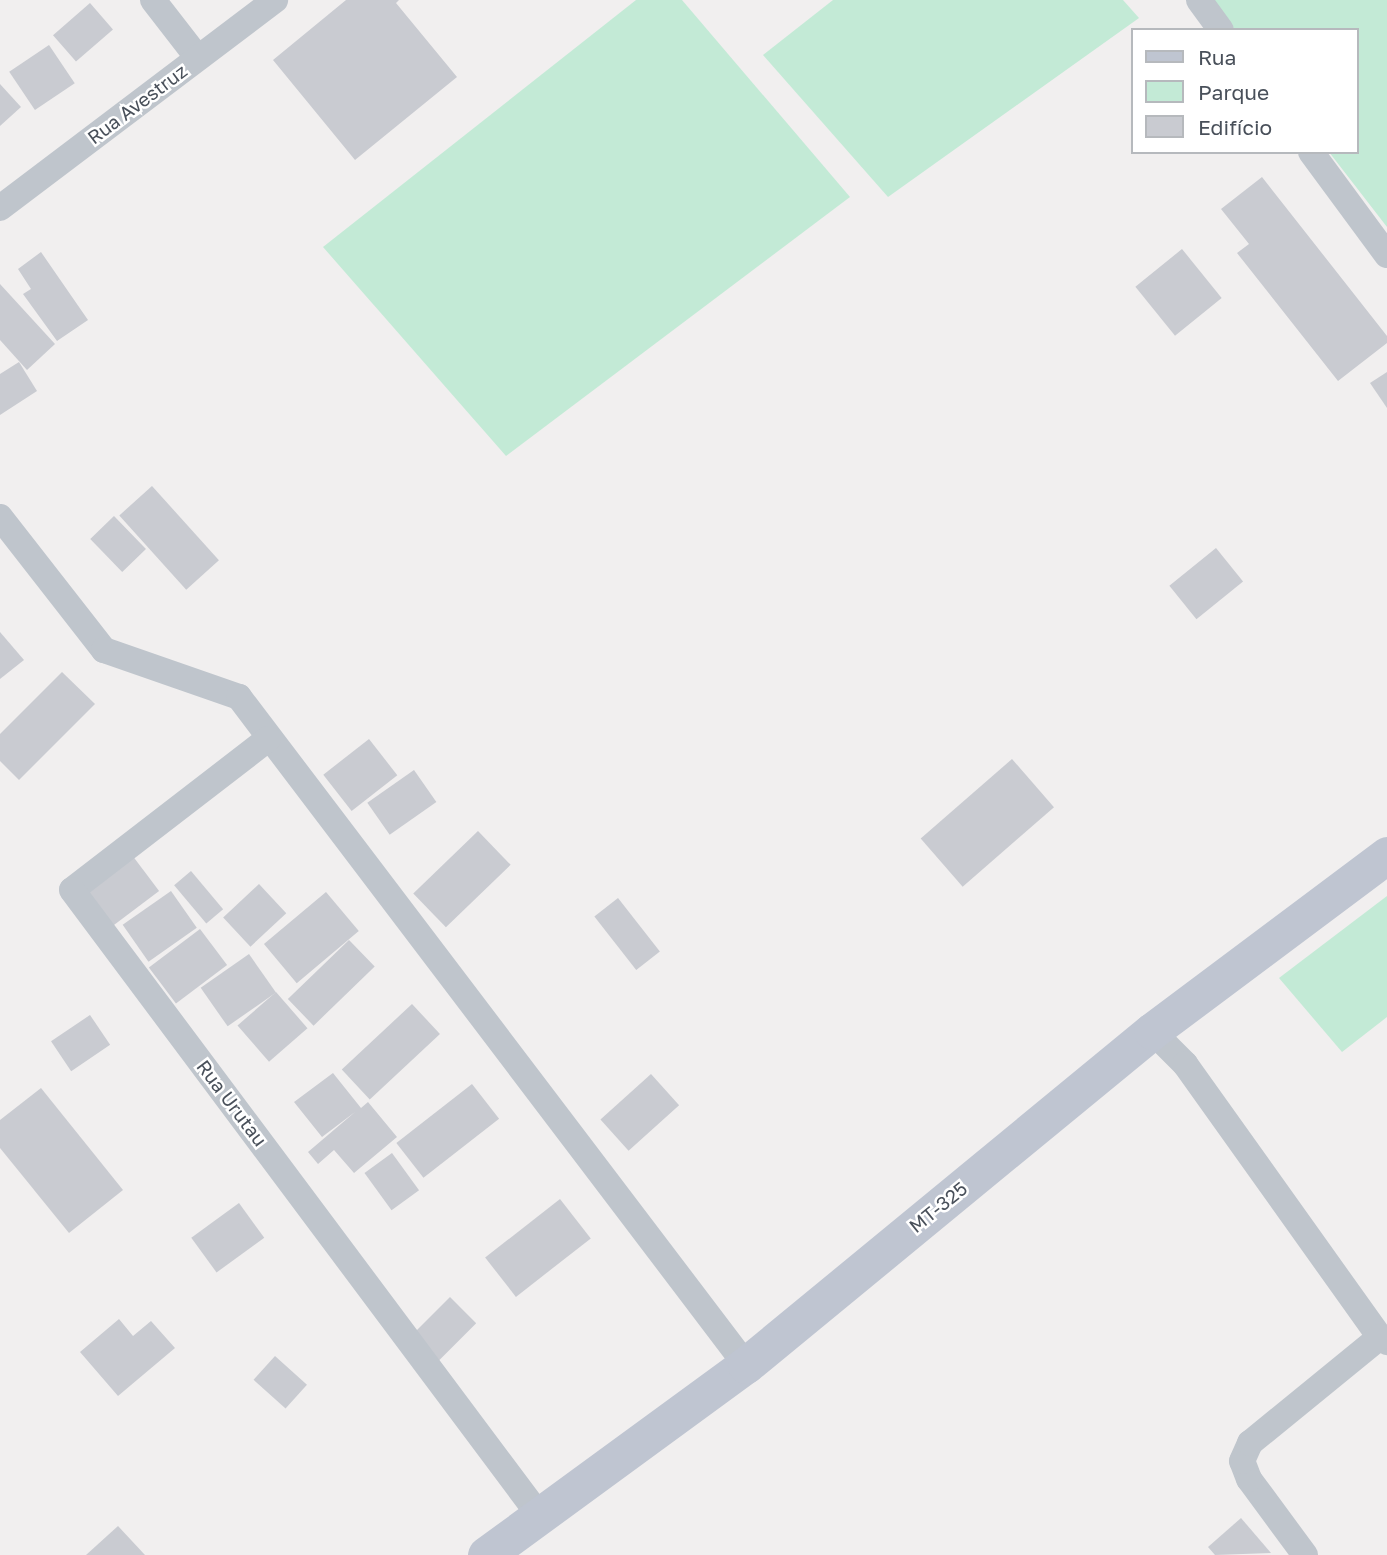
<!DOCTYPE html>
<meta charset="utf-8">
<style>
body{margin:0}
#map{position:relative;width:1387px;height:1555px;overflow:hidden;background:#f1efef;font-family:"Golos Text",sans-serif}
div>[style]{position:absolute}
.green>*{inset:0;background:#c3ead6}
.building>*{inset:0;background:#c9cbd1;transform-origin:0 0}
.minor>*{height:26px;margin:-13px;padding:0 13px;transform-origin:13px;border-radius:13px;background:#bfc5cc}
.secondary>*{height:37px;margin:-18.5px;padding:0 18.5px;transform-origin:18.5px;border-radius:18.5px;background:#bfc5d1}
span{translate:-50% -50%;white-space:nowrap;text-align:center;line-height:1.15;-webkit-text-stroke:5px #fff;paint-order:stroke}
.street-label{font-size:19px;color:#49505a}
.legend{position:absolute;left:1131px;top:28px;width:228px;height:126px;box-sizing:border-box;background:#fff;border:2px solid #b6b9bd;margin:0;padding:9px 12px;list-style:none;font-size:21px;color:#49505a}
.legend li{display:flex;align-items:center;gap:14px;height:35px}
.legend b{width:35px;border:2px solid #b6b9bd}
</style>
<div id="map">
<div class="green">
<div style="clip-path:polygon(636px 0,682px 0,850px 197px,506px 456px,323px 247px)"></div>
<div style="clip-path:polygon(833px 0,1123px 0,1139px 18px,888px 197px,763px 55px)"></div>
<div style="clip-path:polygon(1210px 0,1387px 0,1387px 227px,1329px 152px,1357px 152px,1357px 30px,1233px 30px)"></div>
<div style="clip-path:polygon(1387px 896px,1387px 1017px,1342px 1052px,1279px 978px)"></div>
</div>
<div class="building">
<div style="clip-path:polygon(346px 0,399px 0,396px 3px,457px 77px,355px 160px,273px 60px)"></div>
<div style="left:90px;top:3px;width:35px;height:49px;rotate:49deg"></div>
<div style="left:49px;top:45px;width:46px;height:48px;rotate:56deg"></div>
<div style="clip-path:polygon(0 84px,21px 107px,0 126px)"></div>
<div style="clip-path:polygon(1262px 177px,1387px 336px,1387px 343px,1338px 381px,1237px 253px,1249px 244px,1221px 209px)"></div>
<div style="left:1182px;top:249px;width:63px;height:60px;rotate:51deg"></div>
<div style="clip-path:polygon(41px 252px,88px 320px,57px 341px,23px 294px,31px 289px,18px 269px)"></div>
<div style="clip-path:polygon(0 284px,55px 344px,27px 370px,0 340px)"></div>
<div style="clip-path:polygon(19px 362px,37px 391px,0 415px,0 374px)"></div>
<div style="clip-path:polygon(1387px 372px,1387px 408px,1370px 383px)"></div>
<div style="left:152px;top:486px;width:100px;height:44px;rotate:48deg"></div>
<div style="left:114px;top:516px;width:46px;height:33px;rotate:46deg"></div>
<div style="left:1216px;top:548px;width:43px;height:60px;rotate:51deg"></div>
<div style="clip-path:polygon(0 632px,24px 660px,0 679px)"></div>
<div style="clip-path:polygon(62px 672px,95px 704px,19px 780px,0 761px,0 734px)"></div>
<div style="left:369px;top:739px;width:46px;height:58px;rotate:52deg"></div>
<div style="left:1012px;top:759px;width:64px;height:121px;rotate:49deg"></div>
<div style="left:414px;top:770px;width:39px;height:57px;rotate:55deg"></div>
<div style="left:478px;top:831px;width:47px;height:90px;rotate:46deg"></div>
<div style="left:132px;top:855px;width:45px;height:64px;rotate:53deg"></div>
<div style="left:191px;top:871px;width:50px;height:22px;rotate:50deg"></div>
<div style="left:259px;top:884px;width:40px;height:49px;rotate:47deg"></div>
<div style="left:171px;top:891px;width:45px;height:59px;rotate:55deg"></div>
<div style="left:326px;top:892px;width:51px;height:81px;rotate:50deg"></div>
<div style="left:618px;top:898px;width:68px;height:30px;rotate:52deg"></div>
<div style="left:200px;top:929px;width:45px;height:64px;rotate:53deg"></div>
<div style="left:349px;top:940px;width:37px;height:85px;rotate:46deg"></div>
<div style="left:249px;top:954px;width:47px;height:59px;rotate:55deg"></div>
<div style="left:276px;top:992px;width:48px;height:51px;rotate:49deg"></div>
<div style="left:412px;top:1004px;width:41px;height:96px;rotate:47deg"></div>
<div style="left:90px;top:1015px;width:36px;height:47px;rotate:56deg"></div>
<div style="clip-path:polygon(333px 1073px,361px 1108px,368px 1102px,397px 1137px,354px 1173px,334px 1150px,318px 1164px,308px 1152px,355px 1112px,322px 1137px,294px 1102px)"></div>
<div style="left:651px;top:1074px;width:42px;height:68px;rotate:48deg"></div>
<div style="left:472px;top:1084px;width:44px;height:96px;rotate:52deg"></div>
<div style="clip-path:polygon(41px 1088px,123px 1190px,69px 1233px,0 1148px,0 1120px)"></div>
<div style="left:392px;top:1153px;width:46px;height:34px;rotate:54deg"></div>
<div style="left:560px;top:1199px;width:50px;height:95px;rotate:52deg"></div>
<div style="left:239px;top:1203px;width:43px;height:59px;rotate:54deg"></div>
<div style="left:450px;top:1297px;width:37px;height:53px;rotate:45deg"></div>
<div style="clip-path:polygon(119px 1319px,133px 1336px,151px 1321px,175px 1348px,118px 1396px,80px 1352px)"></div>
<div style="left:275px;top:1356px;width:43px;height:32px;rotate:42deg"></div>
<div style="clip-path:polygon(1241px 1518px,1271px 1553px,1215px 1555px,1208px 1547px)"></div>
<div style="clip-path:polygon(118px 1526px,145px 1555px,86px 1555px)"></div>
</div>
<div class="minor">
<div style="left:153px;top:0;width:73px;rotate:52.2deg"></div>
<div style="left:1199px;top:0;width:37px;rotate:54deg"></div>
<div style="left:1311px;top:152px;width:128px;rotate:53.6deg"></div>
<div style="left:0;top:208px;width:345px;rotate:-37.1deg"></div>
<div style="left:0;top:517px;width:169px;rotate:52deg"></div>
<div style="left:104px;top:650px;width:143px;rotate:19.2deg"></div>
<div style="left:239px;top:697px;width:839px;rotate:52.8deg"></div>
<div style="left:268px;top:739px;width:247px;rotate:142.4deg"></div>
<div style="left:72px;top:890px;width:780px;rotate:53.23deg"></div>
<div style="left:1152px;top:1031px;width:47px;rotate:45deg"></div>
<div style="left:1185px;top:1064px;width:335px;rotate:54.5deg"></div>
<div style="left:1380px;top:1337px;width:9px;rotate:36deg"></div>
<div style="left:1305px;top:1555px;width:94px;rotate:-126.4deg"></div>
<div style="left:1249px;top:1479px;width:19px;rotate:-111deg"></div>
<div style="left:1242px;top:1461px;width:20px;rotate:-66deg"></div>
<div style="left:1250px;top:1443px;width:168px;rotate:-39.2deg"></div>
</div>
<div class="secondary">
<div style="left:486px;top:1555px;width:322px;rotate:-36.2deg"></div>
<div style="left:746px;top:1365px;width:526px;rotate:-39.44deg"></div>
<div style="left:1152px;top:1031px;width:294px;rotate:-36.8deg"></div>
</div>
<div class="street-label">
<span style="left:137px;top:104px;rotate:-37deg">Rua Avestruz</span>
<span style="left:232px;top:1103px;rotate:53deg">Rua Urutau</span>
<span style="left:938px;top:1207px;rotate:-39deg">MT-325</span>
</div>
<ul class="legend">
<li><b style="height:9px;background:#bfc5d1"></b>Rua</li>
<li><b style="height:19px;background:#c3ead6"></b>Parque</li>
<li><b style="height:19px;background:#c9cbd1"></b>Edifício</li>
</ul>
</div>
